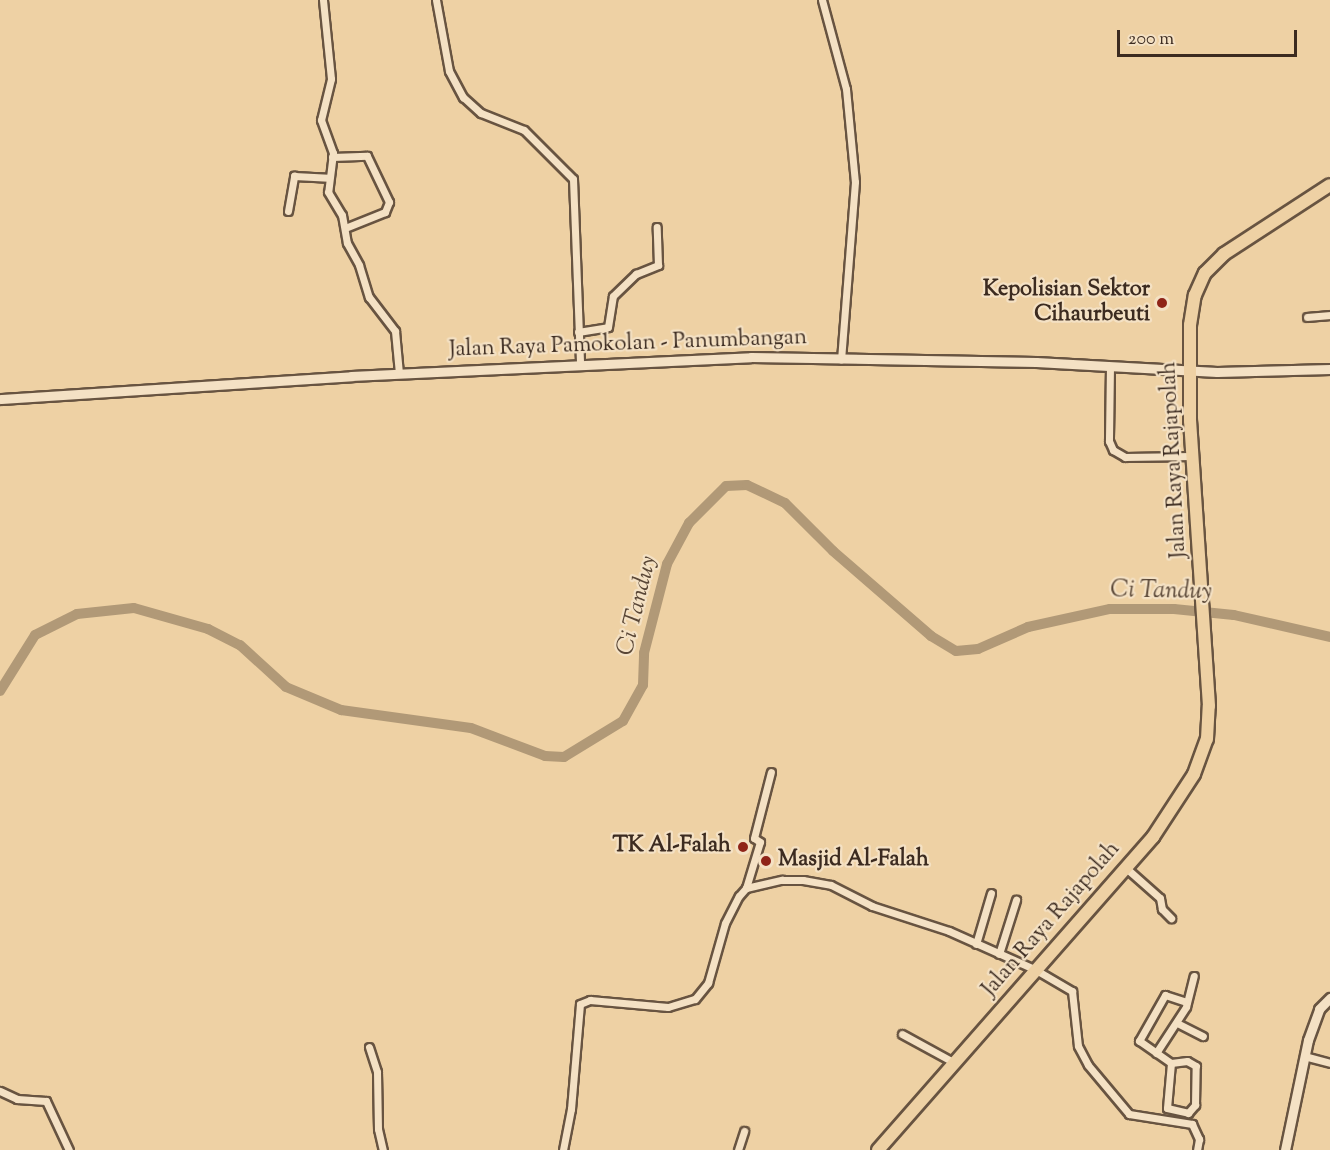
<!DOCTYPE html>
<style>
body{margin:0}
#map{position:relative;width:1330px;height:1150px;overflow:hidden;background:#eed1a4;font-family:"Sorts Mill Goudy",serif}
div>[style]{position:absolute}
.river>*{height:10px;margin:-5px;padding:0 5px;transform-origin:5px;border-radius:5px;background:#b19977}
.roads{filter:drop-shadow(2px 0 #685441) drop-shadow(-2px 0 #685441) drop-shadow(0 2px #685441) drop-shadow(0 -2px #685441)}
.street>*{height:7px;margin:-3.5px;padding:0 3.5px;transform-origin:3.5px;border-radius:3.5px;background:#f4e1c4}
.secondary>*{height:9px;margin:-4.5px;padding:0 4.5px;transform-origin:4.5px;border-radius:4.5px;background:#f4e1c4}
.highway>*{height:12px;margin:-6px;padding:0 6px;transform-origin:6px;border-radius:6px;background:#eed1a4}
.dots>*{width:16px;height:16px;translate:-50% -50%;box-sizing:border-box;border:3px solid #f4e1c4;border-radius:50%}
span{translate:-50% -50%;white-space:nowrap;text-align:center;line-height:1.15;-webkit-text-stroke:4.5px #f4e1c4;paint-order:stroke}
.poi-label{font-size:22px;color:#3c2b20;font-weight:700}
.right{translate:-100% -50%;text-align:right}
.left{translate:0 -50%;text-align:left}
.street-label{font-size:22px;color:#3c2b20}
.water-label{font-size:24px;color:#594636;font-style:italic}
.scale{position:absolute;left:1117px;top:30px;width:180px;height:27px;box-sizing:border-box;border:3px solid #3c2b20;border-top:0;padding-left:8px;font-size:18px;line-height:21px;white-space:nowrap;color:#3c2b20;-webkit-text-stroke:4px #f4e1c4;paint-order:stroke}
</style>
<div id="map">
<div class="river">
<div style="left:0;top:691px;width:66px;rotate:-58deg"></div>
<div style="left:35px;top:635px;width:47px;rotate:-26.6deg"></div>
<div style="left:77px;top:614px;width:57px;rotate:-6deg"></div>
<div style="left:134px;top:608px;width:77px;rotate:15.8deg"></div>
<div style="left:208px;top:629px;width:36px;rotate:27deg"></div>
<div style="left:240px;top:645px;width:62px;rotate:42.4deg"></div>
<div style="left:286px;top:687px;width:60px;rotate:22.7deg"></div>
<div style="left:341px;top:710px;width:131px;rotate:7.9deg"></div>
<div style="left:471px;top:728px;width:79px;rotate:20.7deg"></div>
<div style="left:545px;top:756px;width:19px;rotate:3deg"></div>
<div style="left:564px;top:757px;width:69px;rotate:-31.4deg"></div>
<div style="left:623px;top:721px;width:41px;rotate:-60.9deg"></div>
<div style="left:643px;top:685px;width:32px;rotate:-88deg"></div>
<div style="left:644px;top:653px;width:92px;rotate:-75.5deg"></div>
<div style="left:667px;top:564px;width:47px;rotate:-61.8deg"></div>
<div style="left:689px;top:523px;width:52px;rotate:-45deg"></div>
<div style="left:726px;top:486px;width:21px;rotate:-3deg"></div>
<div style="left:747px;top:485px;width:42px;rotate:25.3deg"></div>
<div style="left:785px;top:503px;width:68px;rotate:45deg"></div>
<div style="left:833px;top:551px;width:130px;rotate:40.9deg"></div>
<div style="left:931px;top:636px;width:29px;rotate:31deg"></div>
<div style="left:956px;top:651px;width:22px;rotate:-5deg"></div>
<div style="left:978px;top:649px;width:55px;rotate:-23.7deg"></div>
<div style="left:1028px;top:627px;width:84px;rotate:-12.4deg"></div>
<div style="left:1110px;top:609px;width:64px"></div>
<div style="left:1174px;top:609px;width:60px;rotate:5.7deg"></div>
<div style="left:1234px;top:615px;width:98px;rotate:12.9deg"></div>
</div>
<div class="roads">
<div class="street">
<div style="left:323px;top:0;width:79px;rotate:84.2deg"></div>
<div style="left:331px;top:79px;width:42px;rotate:103.7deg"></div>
<div style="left:321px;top:120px;width:35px;rotate:70deg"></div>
<div style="left:333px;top:153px;width:39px;rotate:97deg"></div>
<div style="left:328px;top:192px;width:27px;rotate:59deg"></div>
<div style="left:342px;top:215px;width:28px;rotate:80deg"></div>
<div style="left:347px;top:243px;width:25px;rotate:61deg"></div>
<div style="left:359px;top:265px;width:34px;rotate:73deg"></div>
<div style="left:369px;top:297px;width:43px;rotate:52.6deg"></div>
<div style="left:395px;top:331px;width:42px;rotate:84.6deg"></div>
<div style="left:436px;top:0;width:72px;rotate:79.6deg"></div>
<div style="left:449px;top:71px;width:30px;rotate:62deg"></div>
<div style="left:463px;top:97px;width:24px;rotate:42deg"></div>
<div style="left:481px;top:113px;width:46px;rotate:21.6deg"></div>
<div style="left:524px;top:130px;width:69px;rotate:45deg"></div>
<div style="left:573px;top:179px;width:185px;rotate:87.8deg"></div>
<div style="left:822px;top:0;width:92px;rotate:74.9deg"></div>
<div style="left:846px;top:89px;width:93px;rotate:84.5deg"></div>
<div style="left:855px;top:182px;width:178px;rotate:94.5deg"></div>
<div style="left:332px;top:157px;width:35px;rotate:-2deg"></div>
<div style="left:367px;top:156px;width:51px;rotate:64.4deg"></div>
<div style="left:389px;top:202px;width:11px;rotate:112deg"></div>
<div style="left:385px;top:212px;width:43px;rotate:158.2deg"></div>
<div style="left:288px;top:211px;width:36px;rotate:-80deg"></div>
<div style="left:294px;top:176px;width:34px;rotate:3deg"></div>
<div style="left:1307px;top:317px;width:23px;rotate:-5deg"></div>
<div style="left:578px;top:332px;width:30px;rotate:-9deg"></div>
<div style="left:608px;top:327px;width:31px;rotate:-81deg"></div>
<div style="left:613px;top:296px;width:32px;rotate:-44deg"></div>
<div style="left:636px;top:274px;width:24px;rotate:-22deg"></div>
<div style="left:658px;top:265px;width:38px;rotate:-92deg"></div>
<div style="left:1110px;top:366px;width:75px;rotate:90.8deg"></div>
<div style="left:1109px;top:441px;width:10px;rotate:66deg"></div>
<div style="left:1113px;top:450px;width:14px;rotate:30deg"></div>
<div style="left:1125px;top:457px;width:67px;rotate:-0.9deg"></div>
<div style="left:1126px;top:868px;width:45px;rotate:41.4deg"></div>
<div style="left:1160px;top:898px;width:11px;rotate:80deg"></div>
<div style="left:1162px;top:909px;width:13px;rotate:45deg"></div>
<div style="left:746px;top:888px;width:48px;rotate:-73.1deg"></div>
<div style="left:760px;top:842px;width:7px;rotate:-146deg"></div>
<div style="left:754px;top:838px;width:68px;rotate:-75.6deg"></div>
<div style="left:976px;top:944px;width:53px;rotate:-73.6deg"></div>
<div style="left:999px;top:954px;width:57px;rotate:-72.5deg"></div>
<div style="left:1177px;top:1023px;width:29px;rotate:27deg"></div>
<div style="left:902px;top:1034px;width:60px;rotate:28.7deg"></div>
<div style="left:369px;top:1047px;width:26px;rotate:72deg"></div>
<div style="left:377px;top:1072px;width:57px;rotate:89deg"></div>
<div style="left:378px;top:1129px;width:22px;rotate:77deg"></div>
<div style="left:1156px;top:1053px;width:55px;rotate:-56.9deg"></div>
<div style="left:1186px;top:1007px;width:32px;rotate:-76deg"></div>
<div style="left:1304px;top:1056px;width:27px;rotate:15deg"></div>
<div style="left:1171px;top:1063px;width:45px;rotate:95.1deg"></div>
<div style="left:1167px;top:1108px;width:22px;rotate:13deg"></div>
<div style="left:1188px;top:1113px;width:11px;rotate:-49deg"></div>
<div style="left:1195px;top:1105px;width:39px;rotate:-89deg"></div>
<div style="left:1196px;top:1066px;width:10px;rotate:-151deg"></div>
<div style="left:1187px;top:1061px;width:16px;rotate:173deg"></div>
<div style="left:1171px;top:1063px;width:39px;rotate:-145deg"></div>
<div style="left:1139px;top:1041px;width:53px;rotate:-60.5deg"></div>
<div style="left:1165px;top:995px;width:23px;rotate:18deg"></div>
<div style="left:0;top:1091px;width:19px;rotate:25deg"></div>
<div style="left:17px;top:1099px;width:29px;rotate:4deg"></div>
<div style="left:46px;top:1101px;width:54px;rotate:64.9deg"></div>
<div style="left:563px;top:1150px;width:42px;rotate:-79deg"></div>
<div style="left:571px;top:1109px;width:105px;rotate:-85.1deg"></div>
<div style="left:580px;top:1004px;width:11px;rotate:-22deg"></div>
<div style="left:590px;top:1000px;width:78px;rotate:5.1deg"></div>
<div style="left:668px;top:1007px;width:28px;rotate:-17deg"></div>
<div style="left:695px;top:999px;width:21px;rotate:-51deg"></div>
<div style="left:708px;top:983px;width:62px;rotate:-74.2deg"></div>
<div style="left:725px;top:923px;width:30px;rotate:-63deg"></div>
<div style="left:739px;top:896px;width:11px;rotate:-49deg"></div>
<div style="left:746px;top:888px;width:37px;rotate:-13deg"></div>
<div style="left:782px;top:880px;width:21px"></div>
<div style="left:803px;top:880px;width:28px;rotate:10deg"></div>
<div style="left:831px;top:885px;width:46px;rotate:27.1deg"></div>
<div style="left:872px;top:906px;width:81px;rotate:18deg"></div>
<div style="left:949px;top:931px;width:95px;rotate:24.1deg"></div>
<div style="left:1036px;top:970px;width:42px;rotate:30.3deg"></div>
<div style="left:1072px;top:991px;width:55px;rotate:83.8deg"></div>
<div style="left:1078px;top:1046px;width:21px;rotate:62deg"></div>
<div style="left:1088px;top:1065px;width:64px;rotate:50.1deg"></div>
<div style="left:1129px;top:1114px;width:64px;rotate:9deg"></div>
<div style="left:1192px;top:1124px;width:17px;rotate:65deg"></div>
<div style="left:1199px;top:1139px;width:11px;rotate:100deg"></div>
<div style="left:738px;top:1150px;width:20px;rotate:-72deg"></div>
</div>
<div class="secondary">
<div style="left:0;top:399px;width:352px;rotate:-3.7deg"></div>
<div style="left:351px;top:376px;width:400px;rotate:-2.7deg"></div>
<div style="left:751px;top:357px;width:285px;rotate:1deg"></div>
<div style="left:1036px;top:362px;width:181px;rotate:3.2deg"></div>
<div style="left:1217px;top:372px;width:113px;rotate:-1.5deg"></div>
<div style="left:1285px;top:1150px;width:112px;rotate:-78.2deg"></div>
<div style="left:1308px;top:1040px;width:33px;rotate:-70deg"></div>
<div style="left:1319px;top:1009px;width:16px;rotate:-45deg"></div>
</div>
<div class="highway">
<div style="left:878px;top:1150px;width:417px;rotate:-48.7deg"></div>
<div style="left:1153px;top:837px;width:75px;rotate:-56.9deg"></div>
<div style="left:1194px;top:774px;width:37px;rotate:-70deg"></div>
<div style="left:1207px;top:739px;width:33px;rotate:-87deg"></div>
<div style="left:1209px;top:706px;width:286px;rotate:-93.8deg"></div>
<div style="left:1190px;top:421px;width:96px;rotate:-90deg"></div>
<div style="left:1190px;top:325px;width:30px;rotate:-81deg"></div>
<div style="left:1195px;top:295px;width:24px;rotate:-66deg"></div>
<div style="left:1205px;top:273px;width:27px;rotate:-45deg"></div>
<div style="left:1224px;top:254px;width:126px;rotate:-33.1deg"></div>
</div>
</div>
<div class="dots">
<div style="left:1162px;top:303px;background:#8f2418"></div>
<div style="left:743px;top:847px;background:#8f2418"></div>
<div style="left:766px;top:861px;background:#8f2418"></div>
</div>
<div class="poi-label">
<span class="right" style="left:1150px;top:303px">Kepolisian Sektor<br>Cihaurbeuti</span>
<span class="right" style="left:731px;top:847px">TK Al-Falah</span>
<span class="left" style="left:778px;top:861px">Masjid Al-Falah</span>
</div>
<div class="street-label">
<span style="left:628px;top:345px;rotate:-2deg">Jalan Raya Pamokolan - Panumbangan</span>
<span style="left:1175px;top:460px;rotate:-93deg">Jalan Raya Rajapolah</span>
<span style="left:1052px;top:920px;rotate:-49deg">Jalan Raya Rajapolah</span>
</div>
<div class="water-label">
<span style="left:1161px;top:592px;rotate:1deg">Ci Tanduy</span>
<span style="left:638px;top:606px;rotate:-76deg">Ci Tanduy</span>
</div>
<div class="scale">200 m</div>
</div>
